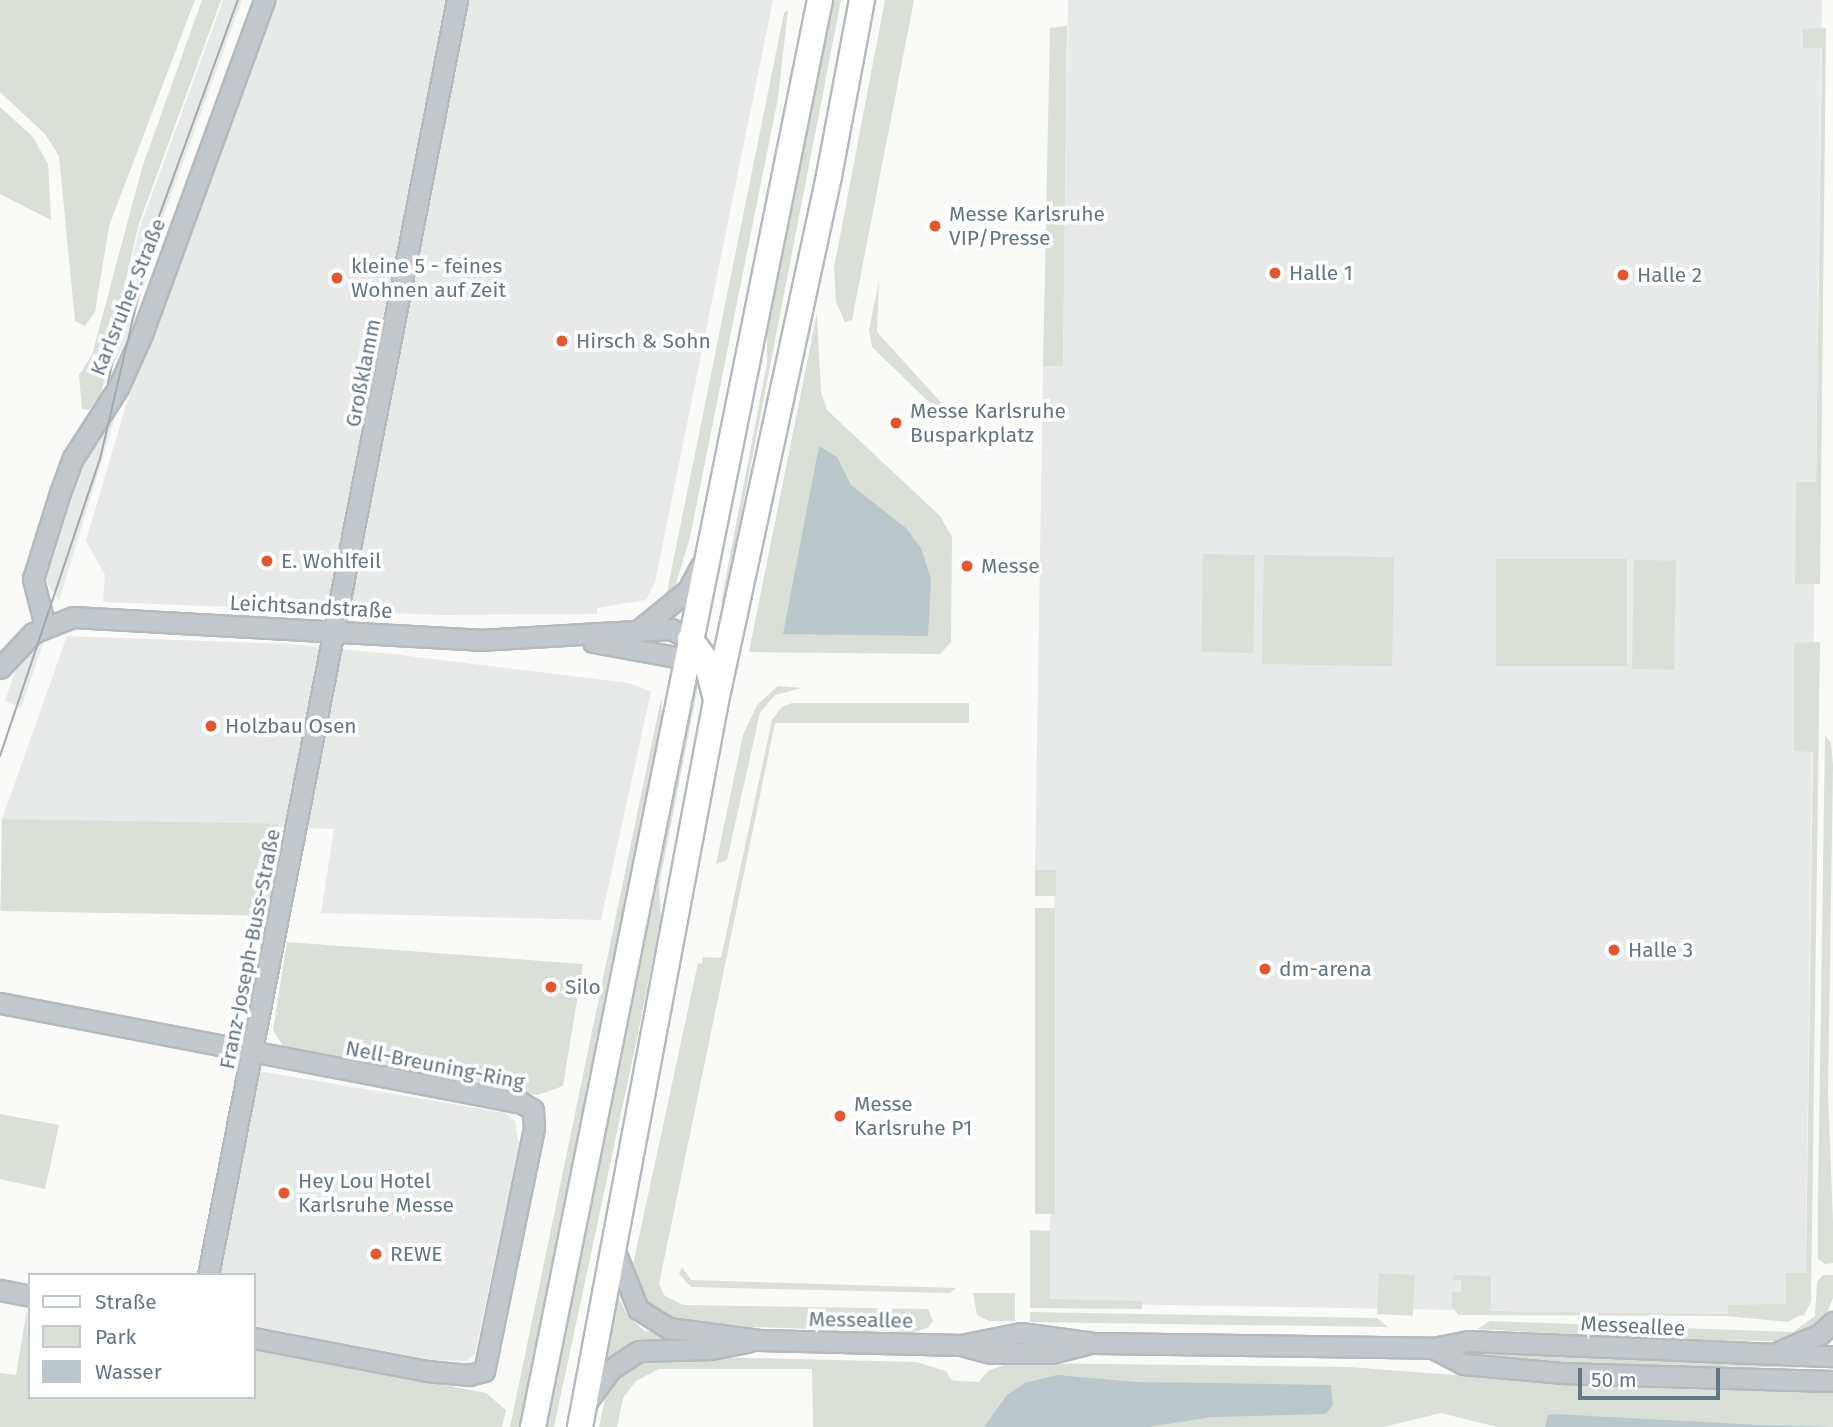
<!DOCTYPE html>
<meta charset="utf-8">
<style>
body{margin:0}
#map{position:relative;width:1833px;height:1427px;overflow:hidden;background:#fafaf8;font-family:"Fira Sans",sans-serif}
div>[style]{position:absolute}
.built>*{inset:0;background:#e8e9e9}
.green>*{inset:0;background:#dadfd7;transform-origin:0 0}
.water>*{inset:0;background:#bbc7cb}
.roads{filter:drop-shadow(2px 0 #b5babe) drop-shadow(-2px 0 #b5babe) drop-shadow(0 2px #b5babe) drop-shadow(0 -2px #b5babe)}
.minor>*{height:19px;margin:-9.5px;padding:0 9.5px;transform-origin:9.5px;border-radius:9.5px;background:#c3c8cc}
.major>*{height:24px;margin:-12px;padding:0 12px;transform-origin:12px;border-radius:12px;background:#fff}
.tram>*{height:2px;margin:-1px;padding:0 1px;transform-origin:1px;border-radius:1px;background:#a2aab0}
.dots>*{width:19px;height:19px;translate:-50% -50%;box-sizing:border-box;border:4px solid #fff;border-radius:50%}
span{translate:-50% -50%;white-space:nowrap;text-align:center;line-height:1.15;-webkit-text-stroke:7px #fff;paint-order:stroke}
.poi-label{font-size:21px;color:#657683}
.left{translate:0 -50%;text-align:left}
.street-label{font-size:21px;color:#657683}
.legend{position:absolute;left:28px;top:1273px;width:228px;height:126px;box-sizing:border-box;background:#fff;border:2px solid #c1c8cd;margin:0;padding:9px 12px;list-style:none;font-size:21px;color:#657683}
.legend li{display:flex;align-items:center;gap:14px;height:35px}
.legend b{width:35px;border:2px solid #c1c8cd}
.scale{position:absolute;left:1578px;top:1368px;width:142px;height:32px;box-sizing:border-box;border:4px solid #657683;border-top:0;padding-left:9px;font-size:21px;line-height:24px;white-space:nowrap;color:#657683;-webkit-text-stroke:5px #fff;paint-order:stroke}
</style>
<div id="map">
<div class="built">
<div style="clip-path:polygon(223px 0,242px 0,157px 234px,133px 325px,103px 387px,139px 230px)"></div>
<div style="clip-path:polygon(276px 0,773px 0,655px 582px,646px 600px,597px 608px,597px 614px,441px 615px,103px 602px,105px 575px,86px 541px,126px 405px)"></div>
<div style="clip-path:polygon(1068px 0,1822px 0,1805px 1316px,1049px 1303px,1055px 871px,1035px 870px,1043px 366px,1063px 365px)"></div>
<div style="clip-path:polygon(112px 417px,115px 417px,59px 601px,46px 580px,86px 455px)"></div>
<div style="clip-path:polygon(67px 636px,290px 644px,392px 654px,629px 683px,651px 692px,601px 920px,321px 913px,334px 829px,2px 819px)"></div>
<div style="clip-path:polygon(45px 638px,21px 708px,5px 701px,19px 660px)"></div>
<div style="clip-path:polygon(259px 1071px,505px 1113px,515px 1121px,519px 1145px,475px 1354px,466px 1361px,433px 1360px,254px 1326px,254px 1275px,219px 1275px)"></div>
</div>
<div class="green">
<div style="clip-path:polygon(0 0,195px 0,109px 226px,95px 312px,85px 326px,75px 321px,59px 156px,45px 134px,0 92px)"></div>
<div style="clip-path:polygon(202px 0,221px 0,138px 226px,101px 394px,89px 410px,82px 409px,79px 375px,92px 355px,142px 168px)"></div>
<div style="clip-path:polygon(832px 0,841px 0,724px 604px,721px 603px,767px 363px,767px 319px)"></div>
<div style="clip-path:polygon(885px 0,914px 0,852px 320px,845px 322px,836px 302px,834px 268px)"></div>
<div style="clip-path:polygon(788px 10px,778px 98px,690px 537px,676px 584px,666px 597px,784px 13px)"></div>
<div style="clip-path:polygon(1067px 26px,1063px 366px,1043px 366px,1050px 28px)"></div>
<div style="clip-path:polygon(1826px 28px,1820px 584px,1795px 584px,1796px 482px,1816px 482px,1822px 48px,1803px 48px,1803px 29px)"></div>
<div style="clip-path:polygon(0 107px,33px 137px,48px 164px,51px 220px,0 194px)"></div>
<div style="clip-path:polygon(879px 281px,877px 332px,946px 408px,936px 409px,872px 347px,869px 330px)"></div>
<div style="clip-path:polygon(817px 313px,821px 392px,827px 410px,940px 516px,952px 537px,951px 642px,940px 654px,749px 652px)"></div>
<div style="left:1203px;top:554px;width:52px;height:98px;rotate:1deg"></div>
<div style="left:1264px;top:555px;width:130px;height:109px;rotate:1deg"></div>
<div style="left:1496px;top:559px;width:131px;height:107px"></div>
<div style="left:1634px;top:560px;width:42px;height:109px;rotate:1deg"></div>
<div style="clip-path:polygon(1820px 642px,1811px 1301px,1806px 1312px,1788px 1322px,1726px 1316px,1458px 1315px,1452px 1306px,1452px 1292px,1461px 1292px,1461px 1280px,1452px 1280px,1456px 1275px,1491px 1276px,1491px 1311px,1728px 1314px,1728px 1305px,1786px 1304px,1786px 1273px,1806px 1273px,1813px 752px,1794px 751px,1794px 643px)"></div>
<div style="clip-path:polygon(695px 684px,698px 686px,659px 885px,661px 919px,636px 1043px,554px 1427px,545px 1427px)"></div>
<div style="clip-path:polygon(778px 686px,802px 688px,775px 695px,760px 713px,727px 860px,716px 864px,743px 735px,757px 705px)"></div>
<div style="clip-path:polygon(661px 699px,663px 723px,520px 1427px,510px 1427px)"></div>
<div style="clip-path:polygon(792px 703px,969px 703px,969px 723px,775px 723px,659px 1284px,665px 1296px,684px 1305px,928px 1309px,933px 1321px,928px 1328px,913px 1332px,686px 1325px,647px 1305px,635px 1281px,633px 1265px,698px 963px,702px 964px,703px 957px,721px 958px,772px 720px,782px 707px)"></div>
<div style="clip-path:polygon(1825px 735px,1831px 743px,1833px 765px,1828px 1093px,1833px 1223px,1833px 1263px,1825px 1264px,1818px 1259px,1818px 1200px)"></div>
<div style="left:2px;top:819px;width:275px;height:92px;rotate:1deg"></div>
<div style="left:1035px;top:870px;width:21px;height:26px"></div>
<div style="left:1035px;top:908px;width:20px;height:306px"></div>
<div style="clip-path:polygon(287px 942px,583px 964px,563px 1086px,538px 1095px,283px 1046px,273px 1030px)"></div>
<div style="clip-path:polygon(0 1114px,59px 1125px,45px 1189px,0 1179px)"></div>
<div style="clip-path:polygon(1030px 1230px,1050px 1231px,1050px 1299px,1142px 1301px,1142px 1309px,1030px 1308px)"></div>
<div style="clip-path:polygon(682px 1267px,691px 1280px,956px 1288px,950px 1293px,691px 1287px,679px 1274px)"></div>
<div style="left:1379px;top:1273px;width:36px;height:41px;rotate:3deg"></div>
<div style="clip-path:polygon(1823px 1275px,1833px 1275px,1833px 1298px,1825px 1317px,1818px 1326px,1788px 1341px,1667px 1340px,1477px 1329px,1490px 1321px,1793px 1332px,1815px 1316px,1817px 1282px)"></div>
<div style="clip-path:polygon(973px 1293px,1015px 1293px,1015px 1321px,989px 1321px,977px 1315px)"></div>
<div style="clip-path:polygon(617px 1294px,628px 1317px,645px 1331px,722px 1340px,640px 1342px,615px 1354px,602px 1367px)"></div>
<div style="clip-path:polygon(27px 1309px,30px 1397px,254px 1397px,254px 1349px,486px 1393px,506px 1410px,502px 1427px,0 1427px,0 1373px,16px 1375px)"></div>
<div style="clip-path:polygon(1030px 1312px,1377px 1318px,1388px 1327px,1030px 1322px)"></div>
<div style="clip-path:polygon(1453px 1350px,1832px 1366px,1833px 1368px,1574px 1364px,1467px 1357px)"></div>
<div style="clip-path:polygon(664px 1356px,916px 1362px,946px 1371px,951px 1380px,960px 1381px,979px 1382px,988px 1371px,1009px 1363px,1349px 1367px,1609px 1387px,1833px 1391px,1833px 1427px,1497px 1427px,1441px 1413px,1384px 1427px,813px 1427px,812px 1369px,659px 1369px,636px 1381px,623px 1398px,617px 1427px,599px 1427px,606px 1394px,616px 1380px,645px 1360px)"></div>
</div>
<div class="water">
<div style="clip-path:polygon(819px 446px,837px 457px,851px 485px,906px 528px,921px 548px,931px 579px,928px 636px,783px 634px)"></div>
<div style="clip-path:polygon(1057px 1375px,1136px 1382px,1331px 1385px,1333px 1405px,1326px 1414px,1211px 1417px,1149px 1427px,984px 1427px,1007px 1395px,1025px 1383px)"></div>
<div style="clip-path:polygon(1554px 1414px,1757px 1425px,1833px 1427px,1545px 1427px,1548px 1415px)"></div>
</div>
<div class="roads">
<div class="minor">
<div style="left:45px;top:626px;width:49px;rotate:-104.3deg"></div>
<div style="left:33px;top:579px;width:90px;rotate:-72.6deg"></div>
<div style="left:60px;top:493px;width:37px;rotate:-70deg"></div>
<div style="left:73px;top:458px;width:83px;rotate:-57.3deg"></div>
<div style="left:118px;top:388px;width:59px;rotate:-66deg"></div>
<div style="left:142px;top:334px;width:356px;rotate:-69.9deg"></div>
<div style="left:640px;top:629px;width:62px;rotate:-39.1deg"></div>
<div style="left:688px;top:590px;width:27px;rotate:-62deg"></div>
<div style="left:593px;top:642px;width:96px;rotate:10.3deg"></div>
<div style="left:0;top:668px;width:48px;rotate:-46.7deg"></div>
<div style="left:33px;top:633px;width:43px;rotate:-21.8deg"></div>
<div style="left:73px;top:617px;width:407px;rotate:3.2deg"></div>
<div style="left:479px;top:640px;width:192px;rotate:-3.3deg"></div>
<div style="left:671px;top:629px;width:21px;rotate:28deg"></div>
<div style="left:0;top:1003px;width:531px;rotate:10.84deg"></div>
<div style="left:522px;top:1103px;width:13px;rotate:32deg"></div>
<div style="left:533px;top:1110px;width:18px;rotate:87deg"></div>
<div style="left:534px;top:1128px;width:248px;rotate:101.6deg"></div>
<div style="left:484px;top:1371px;width:16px;rotate:165deg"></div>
<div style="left:469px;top:1375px;width:42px;rotate:-174.6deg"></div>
<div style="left:427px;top:1371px;width:176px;rotate:-169.2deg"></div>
<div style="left:614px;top:1249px;width:65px;rotate:68.2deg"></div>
<div style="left:638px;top:1309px;width:36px;rotate:32deg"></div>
<div style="left:668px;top:1328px;width:92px;rotate:7.5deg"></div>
<div style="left:759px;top:1340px;width:202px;rotate:1.4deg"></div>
<div style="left:961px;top:1345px;width:31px;rotate:15deg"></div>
<div style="left:991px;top:1353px;width:60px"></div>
<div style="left:1051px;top:1353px;width:37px;rotate:-14deg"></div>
<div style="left:208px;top:1275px;width:1299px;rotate:-78.95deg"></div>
<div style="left:0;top:1290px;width:31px;rotate:11deg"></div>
<div style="left:961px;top:1345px;width:61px;rotate:-11.3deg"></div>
<div style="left:1021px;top:1333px;width:75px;rotate:7.7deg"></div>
<div style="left:1095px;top:1343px;width:338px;rotate:0.8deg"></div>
<div style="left:1433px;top:1348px;width:36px;rotate:-11deg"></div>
<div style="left:1468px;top:1341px;width:365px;rotate:2.4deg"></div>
<div style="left:1433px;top:1348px;width:34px;rotate:28deg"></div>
<div style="left:1463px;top:1364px;width:98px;rotate:5.2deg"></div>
<div style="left:1561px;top:1373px;width:272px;rotate:1.7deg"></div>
<div style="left:1780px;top:1351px;width:43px;rotate:-23deg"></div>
<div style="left:1820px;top:1334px;width:18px;rotate:-43deg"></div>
<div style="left:585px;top:1404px;width:44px;rotate:-53.4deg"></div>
<div style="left:611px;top:1369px;width:33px;rotate:-33deg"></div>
<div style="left:639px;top:1351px;width:72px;rotate:-1.6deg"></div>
<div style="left:711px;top:1349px;width:38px;rotate:-11deg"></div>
</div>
<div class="major">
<div style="left:690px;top:639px;width:26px;rotate:53deg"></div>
<div style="left:706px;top:660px;width:38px;rotate:76deg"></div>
<div style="left:533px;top:1427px;width:1456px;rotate:-78.63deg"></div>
<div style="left:580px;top:1427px;width:739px;rotate:-79.39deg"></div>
<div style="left:716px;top:701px;width:537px;rotate:-77.85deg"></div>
<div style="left:829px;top:176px;width:179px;rotate:-79.4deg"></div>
</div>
</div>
<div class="tram">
<div style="left:108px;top:383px;width:123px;rotate:-78.2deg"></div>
<div style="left:0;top:756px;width:313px;rotate:-71.4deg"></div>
<div style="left:100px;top:459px;width:232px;rotate:-76.8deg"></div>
<div style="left:153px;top:233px;width:248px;rotate:-70deg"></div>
</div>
<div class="dots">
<div style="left:935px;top:226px;background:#e4572e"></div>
<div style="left:1275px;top:273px;background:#e4572e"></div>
<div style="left:1623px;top:275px;background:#e4572e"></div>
<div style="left:337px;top:278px;background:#e4572e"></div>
<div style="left:562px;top:341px;background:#e4572e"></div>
<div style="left:896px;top:423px;background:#e4572e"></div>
<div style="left:267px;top:561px;background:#e4572e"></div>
<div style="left:967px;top:566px;background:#e4572e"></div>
<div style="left:211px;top:726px;background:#e4572e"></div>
<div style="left:1614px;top:950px;background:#e4572e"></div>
<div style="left:1265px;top:969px;background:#e4572e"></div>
<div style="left:551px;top:987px;background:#e4572e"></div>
<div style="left:840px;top:1116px;background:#e4572e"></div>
<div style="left:284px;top:1193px;background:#e4572e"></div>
<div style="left:376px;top:1254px;background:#e4572e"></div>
</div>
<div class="poi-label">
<span class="left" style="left:949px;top:226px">Messe Karlsruhe<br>VIP/Presse</span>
<span class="left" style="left:351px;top:278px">kleine 5 - feines<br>Wohnen auf Zeit</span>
<span class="left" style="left:1289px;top:273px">Halle 1</span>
<span class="left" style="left:1637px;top:275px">Halle 2</span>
<span class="left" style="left:576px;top:341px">Hirsch &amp; Sohn</span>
<span class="left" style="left:910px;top:423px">Messe Karlsruhe<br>Busparkplatz</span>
<span class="left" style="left:281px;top:561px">E. Wohlfeil</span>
<span class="left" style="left:981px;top:566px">Messe</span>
<span class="left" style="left:225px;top:726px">Holzbau Osen</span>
<span class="left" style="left:1628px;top:950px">Halle 3</span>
<span class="left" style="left:1279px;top:969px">dm-arena</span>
<span class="left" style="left:565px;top:987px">Silo</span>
<span class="left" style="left:854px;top:1116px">Messe<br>Karlsruhe P1</span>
<span class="left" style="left:298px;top:1193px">Hey Lou Hotel<br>Karlsruhe Messe</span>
<span class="left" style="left:390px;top:1254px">REWE</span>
</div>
<div class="street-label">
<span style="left:128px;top:297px;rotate:-68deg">Karlsruher Straße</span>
<span style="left:363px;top:373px;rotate:-79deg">Großklamm</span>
<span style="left:311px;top:607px;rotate:3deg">Leichtsandstraße</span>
<span style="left:250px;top:949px;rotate:-79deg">Franz-Joseph-Buss-Straße</span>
<span style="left:435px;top:1065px;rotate:11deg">Nell-Breuning-Ring</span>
<span style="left:861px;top:1320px;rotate:1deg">Messeallee</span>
<span style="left:1633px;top:1326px;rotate:3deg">Messeallee</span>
</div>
<ul class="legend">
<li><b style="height:9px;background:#fff"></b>Straße</li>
<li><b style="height:19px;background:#dadfd7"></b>Park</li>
<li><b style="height:19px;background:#bbc7cb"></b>Wasser</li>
</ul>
<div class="scale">50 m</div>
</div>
